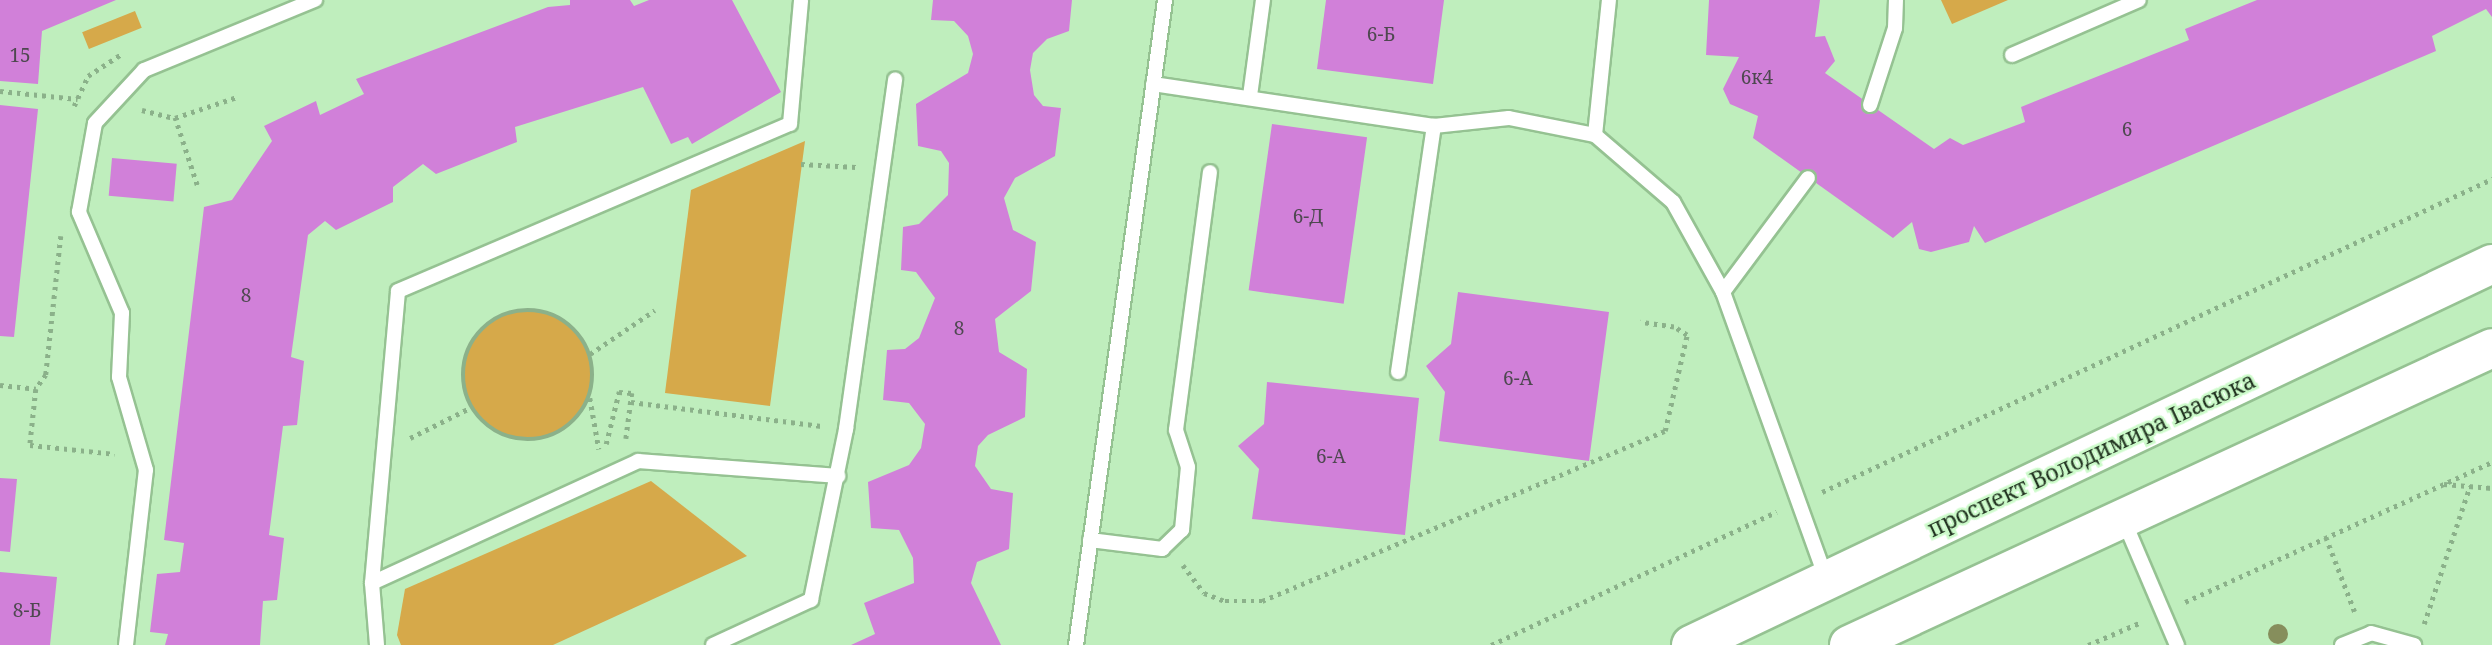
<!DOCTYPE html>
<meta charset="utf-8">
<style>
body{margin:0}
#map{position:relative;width:2492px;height:645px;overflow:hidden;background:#bfeebd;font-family:"Noto Serif",serif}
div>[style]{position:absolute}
.green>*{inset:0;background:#d6a94a;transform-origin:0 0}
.round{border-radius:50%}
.building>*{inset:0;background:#d180d9;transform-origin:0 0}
.path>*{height:4.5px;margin-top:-2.25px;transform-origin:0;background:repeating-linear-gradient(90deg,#8bb18a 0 3.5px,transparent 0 8.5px)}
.path>.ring{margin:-2.25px;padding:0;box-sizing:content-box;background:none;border:4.5px solid #8bb18a;border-radius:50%}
.roads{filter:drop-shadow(2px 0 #95c292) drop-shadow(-2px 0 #95c292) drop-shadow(0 2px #95c292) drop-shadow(0 -2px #95c292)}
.lane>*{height:14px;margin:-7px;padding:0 7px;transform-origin:7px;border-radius:7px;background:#fff}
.secondary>*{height:38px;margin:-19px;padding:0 19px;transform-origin:19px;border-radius:19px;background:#fff}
.trees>*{width:20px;height:20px;margin:-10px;border-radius:50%;background:#868e5c}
span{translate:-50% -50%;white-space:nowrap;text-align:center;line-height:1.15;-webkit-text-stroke:5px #ccfbca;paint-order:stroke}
.number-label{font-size:19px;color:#4e4850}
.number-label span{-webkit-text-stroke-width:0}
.street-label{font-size:23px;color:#233522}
</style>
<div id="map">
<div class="green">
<div style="clip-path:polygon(1941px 0,2008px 0,1952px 24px)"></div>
<div style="left:135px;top:11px;width:18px;height:57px;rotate:68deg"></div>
<div style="clip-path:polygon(805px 141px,770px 406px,665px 393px,691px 190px)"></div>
<div class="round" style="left:463px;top:310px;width:130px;height:130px"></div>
<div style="clip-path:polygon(651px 481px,747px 556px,553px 645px,401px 645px,397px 635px,405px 589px)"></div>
</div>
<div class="building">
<div style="clip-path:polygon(0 0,116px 0,42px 31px,38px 84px,0 81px)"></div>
<div style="clip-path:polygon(570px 0,630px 0,634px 6px,649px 0,732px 0,781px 92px,692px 144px,688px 137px,671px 144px,643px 87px,515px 127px,517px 142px,436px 174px,423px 164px,393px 187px,393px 202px,336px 230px,325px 221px,308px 235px,291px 357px,304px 361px,297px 425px,283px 426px,269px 535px,284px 538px,277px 600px,263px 601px,260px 645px,165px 645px,168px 634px,150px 632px,157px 574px,180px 572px,184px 543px,164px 540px,204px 207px,232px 200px,272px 141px,264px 126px,316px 101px,320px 115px,364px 94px,356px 79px,548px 7px,570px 5px)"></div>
<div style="clip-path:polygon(933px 0,1072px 0,1069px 31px,1047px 39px,1033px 53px,1030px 70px,1034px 95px,1043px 106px,1061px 108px,1055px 156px,1015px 178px,1004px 198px,1013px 230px,1036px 242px,1031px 291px,995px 319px,999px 352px,1027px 369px,1025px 417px,988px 435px,978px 446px,975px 466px,991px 489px,1013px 493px,1009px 549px,977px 562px,971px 583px,1001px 645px,851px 645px,875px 634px,864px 603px,914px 583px,913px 558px,899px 530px,871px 528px,868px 482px,909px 465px,921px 448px,925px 424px,909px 403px,883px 400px,887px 350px,905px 349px,919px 338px,935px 298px,916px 272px,901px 270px,903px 227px,919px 224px,948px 195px,949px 163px,941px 151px,918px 146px,916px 104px,968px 73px,973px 54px,968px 36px,954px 21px,931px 20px)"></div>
<div style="clip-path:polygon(1326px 0,1444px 0,1433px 84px,1317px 69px)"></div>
<div style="clip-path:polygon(1709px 0,1820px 0,1815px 37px,1825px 36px,1835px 61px,1825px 73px,1934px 149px,1950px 138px,1963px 145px,2025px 122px,2021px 107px,2189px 40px,2185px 29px,2257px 0,2492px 0,2492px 17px,2486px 9px,2432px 36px,2436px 51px,1985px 243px,1974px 226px,1969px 242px,1931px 252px,1919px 249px,1912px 222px,1893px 238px,1753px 138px,1758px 116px,1730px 104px,1723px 89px,1739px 57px,1706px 55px)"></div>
<div style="clip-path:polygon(0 105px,38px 109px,14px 337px,0 336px)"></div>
<div style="left:1272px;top:124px;width:96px;height:168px;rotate:8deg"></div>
<div style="left:112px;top:158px;width:65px;height:38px;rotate:5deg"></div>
<div style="clip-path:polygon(1458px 292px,1609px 312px,1589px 461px,1439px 441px,1445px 392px,1426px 366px,1451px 344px)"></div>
<div style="clip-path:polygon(1267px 382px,1419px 398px,1405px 535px,1252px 519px,1259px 469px,1238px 446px,1264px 424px)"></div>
<div style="clip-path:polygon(0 478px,17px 479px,10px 552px,0 551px)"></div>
<div style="clip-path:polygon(0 572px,57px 577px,50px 645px,0 645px)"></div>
</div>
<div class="path">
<div style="left:0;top:91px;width:78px;rotate:5.9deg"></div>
<div style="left:74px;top:106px;width:33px;rotate:-65deg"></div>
<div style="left:88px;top:76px;width:42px;rotate:-33.3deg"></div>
<div style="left:142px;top:110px;width:34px;rotate:14deg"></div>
<div style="left:801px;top:164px;width:55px;rotate:3.1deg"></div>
<div style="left:197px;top:185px;width:71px;rotate:-108.2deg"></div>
<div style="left:175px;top:118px;width:65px;rotate:-18.7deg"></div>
<div style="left:61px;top:236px;width:140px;rotate:96.2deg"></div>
<div style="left:46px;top:375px;width:17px;rotate:126deg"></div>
<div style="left:36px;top:389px;width:56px;rotate:96.1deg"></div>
<div style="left:30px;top:445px;width:85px;rotate:6deg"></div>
<div class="ring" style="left:463px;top:310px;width:125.5px;height:125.5px"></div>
<div style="left:590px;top:354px;width:78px;rotate:-34.1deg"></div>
<div style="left:0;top:385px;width:36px;rotate:6deg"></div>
<div style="left:590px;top:398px;width:52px;rotate:80deg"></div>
<div style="left:631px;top:402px;width:192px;rotate:7.2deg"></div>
<div style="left:410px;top:438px;width:69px;rotate:-26.6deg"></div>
<div style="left:606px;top:444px;width:54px;rotate:-76deg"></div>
<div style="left:619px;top:392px;width:13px;rotate:4deg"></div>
<div style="left:632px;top:393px;width:46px;rotate:97.4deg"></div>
<div style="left:2444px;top:484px;width:48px;rotate:4.8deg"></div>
<div style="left:1822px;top:492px;width:740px;rotate:-25.04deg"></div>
<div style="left:2326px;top:537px;width:80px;rotate:68.9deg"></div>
<div style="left:1183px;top:565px;width:35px;rotate:53deg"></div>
<div style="left:1204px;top:593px;width:22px;rotate:21deg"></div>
<div style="left:1225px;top:601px;width:37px"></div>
<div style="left:1262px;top:601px;width:437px;rotate:-22.9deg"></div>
<div style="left:1665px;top:431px;width:98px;rotate:-77.1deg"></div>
<div style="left:1687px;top:335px;width:15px;rotate:-148deg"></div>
<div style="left:1674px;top:327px;width:34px;rotate:-172deg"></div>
<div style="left:2185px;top:602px;width:337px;rotate:-24.5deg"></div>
<div style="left:2424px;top:624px;width:145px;rotate:-71.6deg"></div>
<div style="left:1491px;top:645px;width:315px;rotate:-25deg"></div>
<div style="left:2088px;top:645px;width:56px;rotate:-23.3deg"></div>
</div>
<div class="roads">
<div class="lane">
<div style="left:2012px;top:55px;width:138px;rotate:-23.4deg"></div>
<div style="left:1153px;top:84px;width:284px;rotate:8.5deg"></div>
<div style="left:1434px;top:126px;width:75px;rotate:-6.1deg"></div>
<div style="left:1509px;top:118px;width:88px;rotate:11.2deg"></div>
<div style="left:1595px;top:135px;width:103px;rotate:40.7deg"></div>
<div style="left:1673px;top:202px;width:103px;rotate:60.9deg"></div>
<div style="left:1723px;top:292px;width:304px;rotate:70.2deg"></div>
<div style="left:1250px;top:96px;width:97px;rotate:-82.3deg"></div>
<div style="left:1870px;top:105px;width:81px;rotate:-72deg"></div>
<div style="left:1895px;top:28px;width:28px;rotate:-88deg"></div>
<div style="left:1595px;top:135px;width:136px;rotate:-84.1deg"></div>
<div style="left:1723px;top:292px;width:142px;rotate:-53.3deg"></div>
<div style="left:1398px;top:372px;width:249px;rotate:-81.7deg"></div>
<div style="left:2124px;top:521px;width:135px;rotate:66.9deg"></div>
<div style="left:1090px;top:540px;width:73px;rotate:7.1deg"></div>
<div style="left:1162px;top:549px;width:28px;rotate:-44deg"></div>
<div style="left:1182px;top:530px;width:63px;rotate:-84.6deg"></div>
<div style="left:1188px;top:467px;width:39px;rotate:-108deg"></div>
<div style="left:1176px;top:430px;width:260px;rotate:-82.5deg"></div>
<div style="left:372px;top:583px;width:293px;rotate:-24.6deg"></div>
<div style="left:638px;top:461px;width:201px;rotate:4.3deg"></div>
<div style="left:126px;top:645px;width:176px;rotate:-83.5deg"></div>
<div style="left:146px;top:470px;width:97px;rotate:-106.2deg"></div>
<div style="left:119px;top:377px;width:64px;rotate:-87.3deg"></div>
<div style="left:122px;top:313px;width:110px;rotate:-113.1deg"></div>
<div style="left:79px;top:212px;width:90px;rotate:-79.8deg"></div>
<div style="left:95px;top:123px;width:72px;rotate:-47.2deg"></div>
<div style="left:144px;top:70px;width:185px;rotate:-22.3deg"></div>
<div style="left:377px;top:645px;width:62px;rotate:-94.6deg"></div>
<div style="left:372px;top:583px;width:293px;rotate:-84.9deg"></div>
<div style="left:398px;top:291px;width:426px;rotate:-23.1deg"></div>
<div style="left:790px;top:124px;width:124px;rotate:-84.9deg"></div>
<div style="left:713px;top:645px;width:108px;rotate:-24.7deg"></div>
<div style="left:811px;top:600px;width:175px;rotate:-78.4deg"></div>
<div style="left:846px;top:429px;width:353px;rotate:-82deg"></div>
<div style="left:1076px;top:645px;width:651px;rotate:-82.14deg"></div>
<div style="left:2342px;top:645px;width:31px;rotate:-22deg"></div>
<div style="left:2371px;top:633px;width:45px;rotate:15.6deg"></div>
</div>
<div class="secondary">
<div style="left:1691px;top:645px;width:887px;rotate:-25.44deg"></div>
<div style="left:1849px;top:645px;width:708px;rotate:-24.79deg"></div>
</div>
</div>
<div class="trees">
<div style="left:2278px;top:634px"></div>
</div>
<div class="number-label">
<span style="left:1381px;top:35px">6-Б</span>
<span style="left:20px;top:56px">15</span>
<span style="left:1757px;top:78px">6к4</span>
<span style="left:2127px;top:130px">6</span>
<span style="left:1308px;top:217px">6-Д</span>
<span style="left:246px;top:296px">8</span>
<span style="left:959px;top:329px">8</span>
<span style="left:1518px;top:379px">6-А</span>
<span style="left:1331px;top:457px">6-А</span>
<span style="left:27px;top:611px">8-Б</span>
</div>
<div class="street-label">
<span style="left:2091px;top:454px;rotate:-25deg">проспект Володимира Івасюка</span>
</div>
</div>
